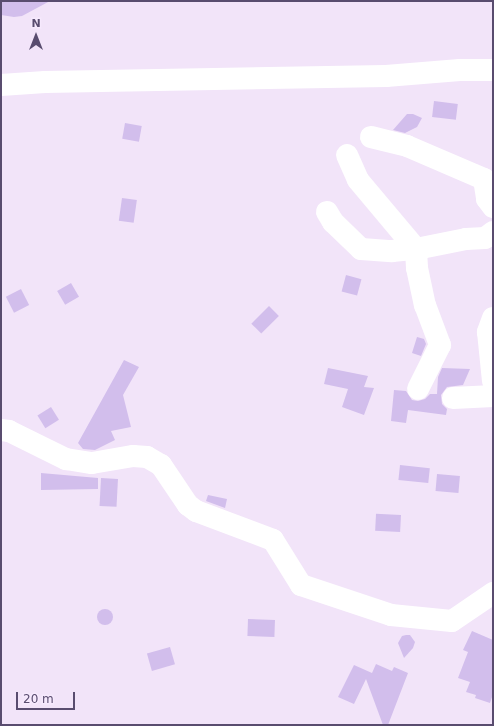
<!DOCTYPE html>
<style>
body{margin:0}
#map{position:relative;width:494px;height:726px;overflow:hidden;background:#f2e4f9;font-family:"DejaVu Sans",sans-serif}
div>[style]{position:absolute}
.building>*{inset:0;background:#d2beec;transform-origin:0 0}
.round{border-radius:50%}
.minor>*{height:22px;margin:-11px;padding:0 11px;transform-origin:11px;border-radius:11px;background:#fff}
span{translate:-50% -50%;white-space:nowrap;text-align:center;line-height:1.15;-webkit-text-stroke:3px #f6e9fd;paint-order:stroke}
.frame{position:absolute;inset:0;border:2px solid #594c6f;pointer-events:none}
.north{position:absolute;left:16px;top:16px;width:40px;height:40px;-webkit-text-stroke:3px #f6e9fd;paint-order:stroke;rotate:0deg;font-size:11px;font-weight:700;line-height:16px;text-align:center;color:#594c6f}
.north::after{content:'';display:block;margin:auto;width:14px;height:18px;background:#594c6f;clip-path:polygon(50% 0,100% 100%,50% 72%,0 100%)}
.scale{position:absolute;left:16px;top:692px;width:59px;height:18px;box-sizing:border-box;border:2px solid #594c6f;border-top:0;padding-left:5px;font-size:12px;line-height:14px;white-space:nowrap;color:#594c6f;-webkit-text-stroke:3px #f6e9fd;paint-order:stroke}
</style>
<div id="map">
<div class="building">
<div style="clip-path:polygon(1px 1px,50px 1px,22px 16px,14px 17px,1px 15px)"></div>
<div style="left:434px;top:101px;width:24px;height:16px;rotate:7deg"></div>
<div style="clip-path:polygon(407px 114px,413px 114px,422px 118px,417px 127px,405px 133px,393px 130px)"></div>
<div style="left:125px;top:123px;width:17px;height:16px;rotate:10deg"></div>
<div style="left:122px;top:198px;width:15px;height:23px;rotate:8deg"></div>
<div style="left:346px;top:275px;width:16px;height:17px;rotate:15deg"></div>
<div style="left:71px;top:283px;width:16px;height:16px;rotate:60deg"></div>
<div style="left:21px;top:289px;width:18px;height:17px;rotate:63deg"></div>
<div style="left:269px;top:306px;width:14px;height:25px;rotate:45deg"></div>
<div style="clip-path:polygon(417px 337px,424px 339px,426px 344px,421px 356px,412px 353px)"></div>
<div style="clip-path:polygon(124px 360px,139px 367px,123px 395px,131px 427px,111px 431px,115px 440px,95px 450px,83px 449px,78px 443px)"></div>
<div style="clip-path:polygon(328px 368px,368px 376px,364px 387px,374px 388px,364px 415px,342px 407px,348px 389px,324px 384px)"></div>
<div style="clip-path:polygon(442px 368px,470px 369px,463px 385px,447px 387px,441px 395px,438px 394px,441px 395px,442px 404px,447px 409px,446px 415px,408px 410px,406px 423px,391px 421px,394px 390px,406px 391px,412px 400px,418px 401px,425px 399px,430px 394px,437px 394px,438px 377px)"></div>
<div style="left:51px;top:407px;width:15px;height:16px;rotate:58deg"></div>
<div style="left:400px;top:465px;width:30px;height:15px;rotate:6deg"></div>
<div style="clip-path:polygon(41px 473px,98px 478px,98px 489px,41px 490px)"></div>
<div style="left:437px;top:474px;width:23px;height:17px;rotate:5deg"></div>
<div style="left:101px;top:478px;width:17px;height:28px;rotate:3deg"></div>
<div style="clip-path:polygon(208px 495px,227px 499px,225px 508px,206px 501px)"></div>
<div style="left:401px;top:515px;width:17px;height:25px;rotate:93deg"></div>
<div class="round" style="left:97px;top:609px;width:16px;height:16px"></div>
<div style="left:248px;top:619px;width:27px;height:17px;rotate:2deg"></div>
<div style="clip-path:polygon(472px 631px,493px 640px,493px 694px,490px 703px,475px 698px,476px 695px,466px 692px,470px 682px,458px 678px,468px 652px,463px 650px)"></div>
<div style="clip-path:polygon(406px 635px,410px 635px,415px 642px,413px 648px,404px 658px,398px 643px,402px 636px)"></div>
<div style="left:170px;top:647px;width:18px;height:24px;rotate:74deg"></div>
<div style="clip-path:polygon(376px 664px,392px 671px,394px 667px,408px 673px,388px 725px,383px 725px,366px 679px,354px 704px,338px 697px,354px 665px,372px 673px)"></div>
</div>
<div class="minor">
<div style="left:1px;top:85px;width:44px;rotate:-3.9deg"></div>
<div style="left:45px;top:82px;width:341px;rotate:-1deg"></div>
<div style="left:386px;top:76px;width:74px;rotate:-4.6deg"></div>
<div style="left:460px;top:70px;width:33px"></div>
<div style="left:371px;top:137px;width:37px;rotate:14deg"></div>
<div style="left:407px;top:146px;width:84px;rotate:23.2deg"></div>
<div style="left:484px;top:179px;width:20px;rotate:81deg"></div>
<div style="left:487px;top:199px;width:10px;rotate:53deg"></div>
<div style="left:347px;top:155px;width:27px;rotate:66deg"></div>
<div style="left:358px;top:180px;width:90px;rotate:50deg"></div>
<div style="left:416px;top:249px;width:19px;rotate:87deg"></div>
<div style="left:417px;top:268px;width:38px;rotate:78deg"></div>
<div style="left:425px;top:305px;width:43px;rotate:69.4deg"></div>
<div style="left:440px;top:345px;width:49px;rotate:116.6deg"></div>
<div style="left:327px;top:212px;width:12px;rotate:59deg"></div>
<div style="left:333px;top:222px;width:39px;rotate:44deg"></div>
<div style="left:361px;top:249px;width:31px;rotate:4deg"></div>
<div style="left:392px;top:251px;width:24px;rotate:-5deg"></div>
<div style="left:416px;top:249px;width:51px;rotate:-11.3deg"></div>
<div style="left:466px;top:239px;width:19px;rotate:-3deg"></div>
<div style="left:485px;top:238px;width:10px;rotate:-37deg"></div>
<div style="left:493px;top:318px;width:15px;rotate:110deg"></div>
<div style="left:488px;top:332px;width:49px;rotate:84.2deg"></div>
<div style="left:453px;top:398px;width:40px;rotate:-2.9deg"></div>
<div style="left:1px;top:430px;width:8px;rotate:7deg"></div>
<div style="left:9px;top:431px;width:64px;rotate:26.2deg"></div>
<div style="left:66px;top:459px;width:26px;rotate:9deg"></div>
<div style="left:92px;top:463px;width:42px;rotate:-9.7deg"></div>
<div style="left:133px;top:456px;width:14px;rotate:4deg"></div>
<div style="left:147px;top:457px;width:16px;rotate:30deg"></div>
<div style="left:161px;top:465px;width:48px;rotate:56deg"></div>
<div style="left:188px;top:505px;width:10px;rotate:37deg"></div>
<div style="left:196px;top:511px;width:82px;rotate:20.6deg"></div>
<div style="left:273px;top:540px;width:53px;rotate:58.1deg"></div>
<div style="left:301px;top:585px;width:95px;rotate:18.4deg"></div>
<div style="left:391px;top:615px;width:61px;rotate:5.6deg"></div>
<div style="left:452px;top:621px;width:50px;rotate:-34.3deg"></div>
</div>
<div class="frame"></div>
<div class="north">N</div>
<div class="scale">20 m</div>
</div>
